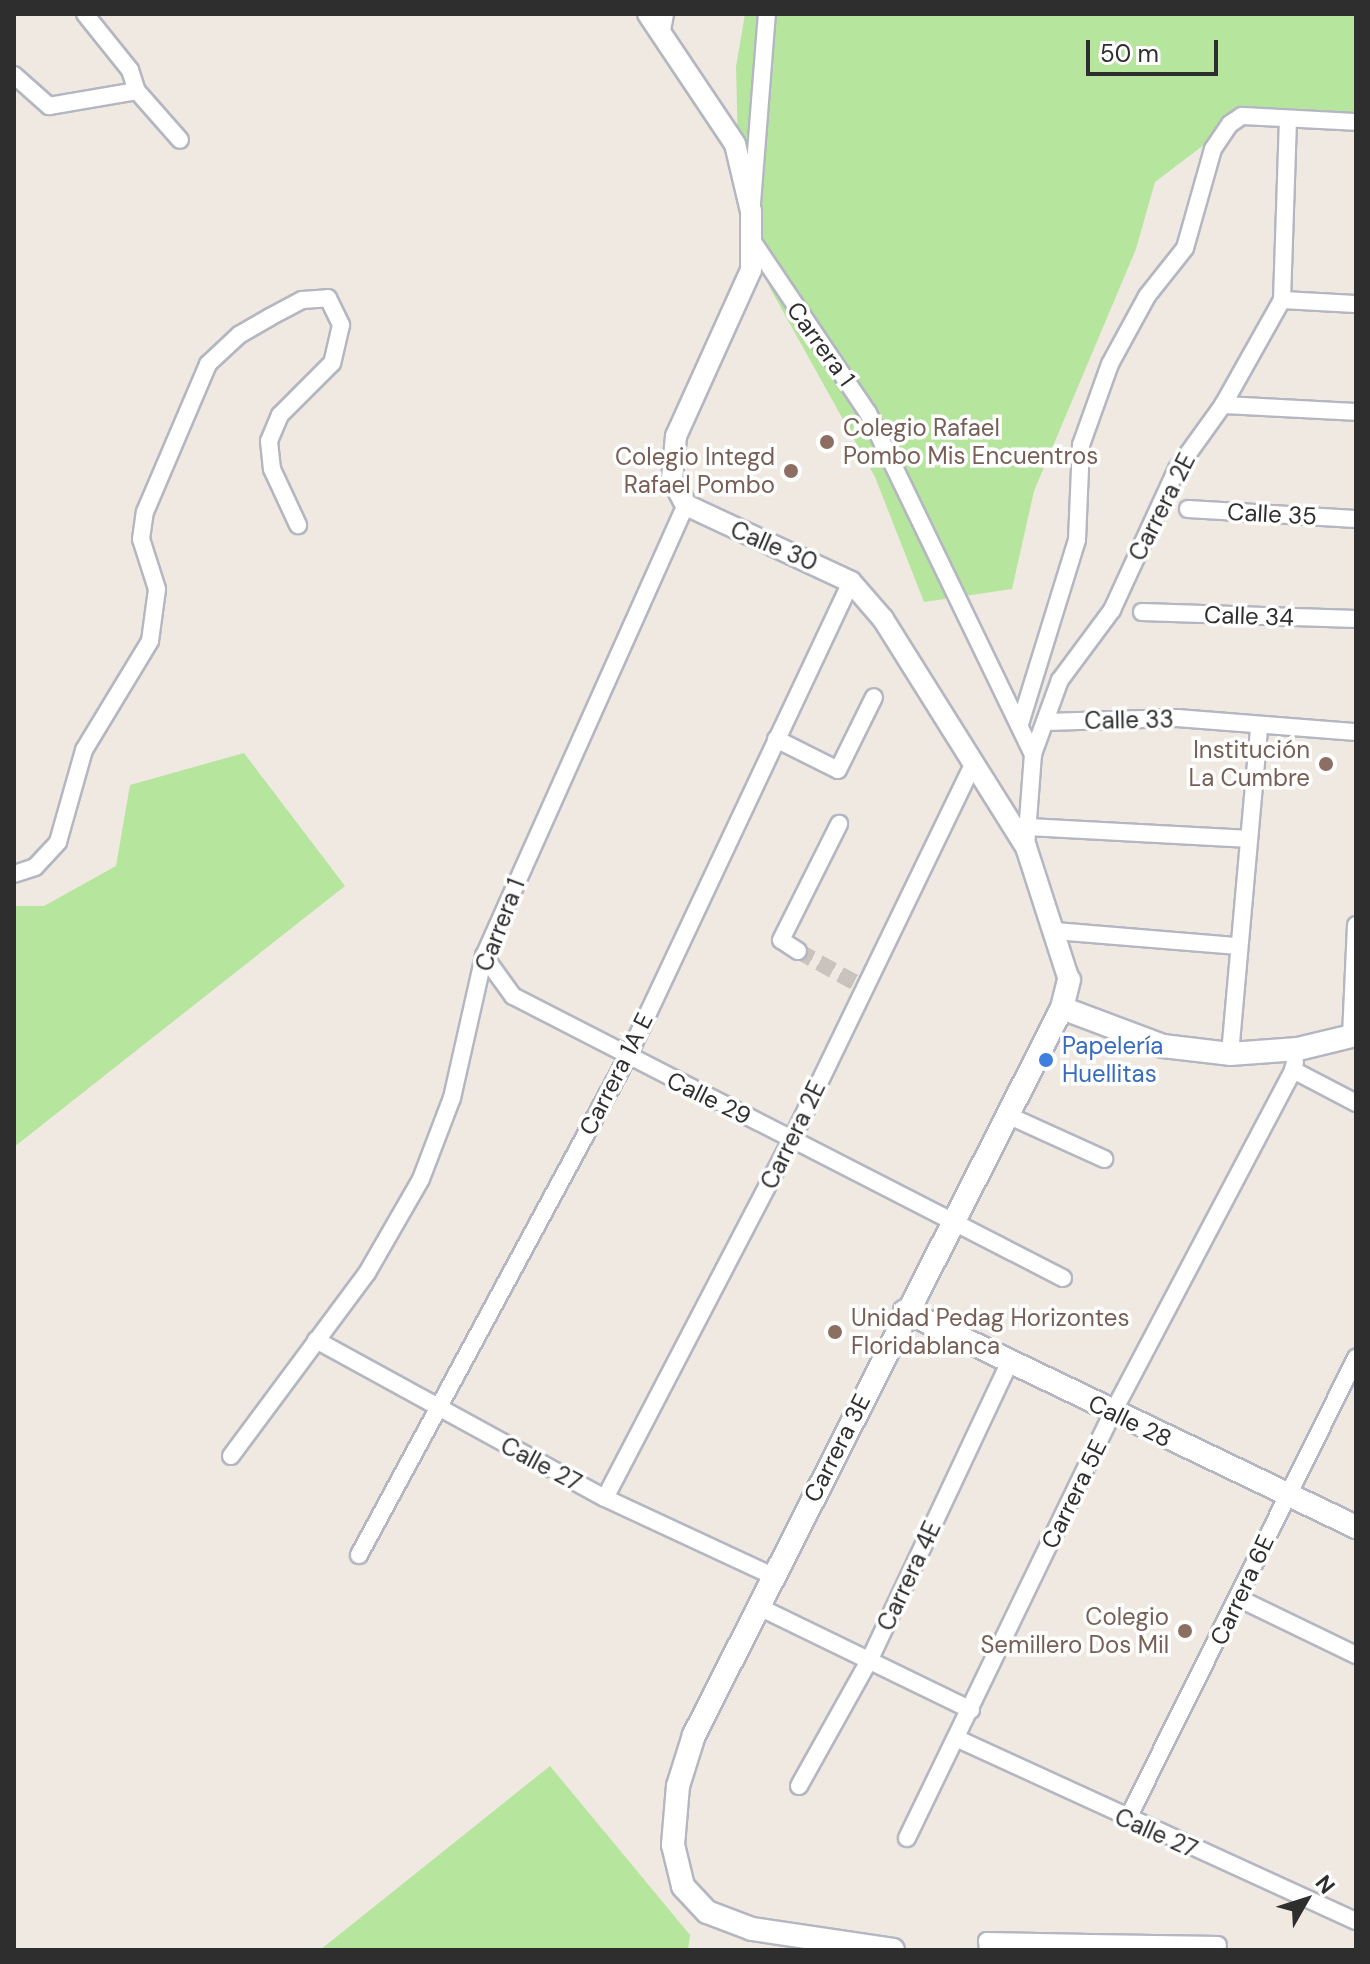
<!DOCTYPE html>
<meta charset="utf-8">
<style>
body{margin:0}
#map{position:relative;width:1370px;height:1964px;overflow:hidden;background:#efe9e1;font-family:"DM Sans",sans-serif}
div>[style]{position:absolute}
.green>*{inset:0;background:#b6e59e}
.minor-tunnel>*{height:16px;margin-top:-8px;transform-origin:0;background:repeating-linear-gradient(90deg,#c8c4bd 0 16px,transparent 0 24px)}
.roads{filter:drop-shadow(2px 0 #b4b7c1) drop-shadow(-2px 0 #b4b7c1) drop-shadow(0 2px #b4b7c1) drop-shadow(0 -2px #b4b7c1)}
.minor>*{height:16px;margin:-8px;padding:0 8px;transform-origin:8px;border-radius:8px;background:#fff}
.tertiary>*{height:20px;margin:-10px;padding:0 10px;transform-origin:10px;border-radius:10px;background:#fff}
.secondary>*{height:22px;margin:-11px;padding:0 11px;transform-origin:11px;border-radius:11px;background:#fff}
.dots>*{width:22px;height:22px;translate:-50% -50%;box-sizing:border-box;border:4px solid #fff;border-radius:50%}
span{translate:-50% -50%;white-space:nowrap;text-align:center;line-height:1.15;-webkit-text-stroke:7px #fff;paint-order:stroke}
.street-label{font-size:24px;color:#2e2e2e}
.education-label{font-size:24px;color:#785e54}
.left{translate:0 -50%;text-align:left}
.right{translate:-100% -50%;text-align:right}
.shop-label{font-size:24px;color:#366cbe}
.frame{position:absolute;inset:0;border:16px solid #2e2e2e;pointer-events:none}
.north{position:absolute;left:1266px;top:1860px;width:80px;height:80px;-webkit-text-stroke:6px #fff;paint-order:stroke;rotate:51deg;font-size:22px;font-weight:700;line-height:32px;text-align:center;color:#2e2e2e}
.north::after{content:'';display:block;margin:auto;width:28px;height:36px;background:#2e2e2e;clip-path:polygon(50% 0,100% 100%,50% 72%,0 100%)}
.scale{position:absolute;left:1086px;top:40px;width:132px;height:36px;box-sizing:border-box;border:4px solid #2e2e2e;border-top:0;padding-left:10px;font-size:24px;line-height:28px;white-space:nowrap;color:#2e2e2e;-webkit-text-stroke:6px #fff;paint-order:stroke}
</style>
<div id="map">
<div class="green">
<div style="clip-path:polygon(745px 14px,1356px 14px,1356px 118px,1242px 116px,1155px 182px,1136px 249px,1034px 491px,1012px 589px,924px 602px,875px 477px,770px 288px,754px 233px,738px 146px,736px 67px)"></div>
<div style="clip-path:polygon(244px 753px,345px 886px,14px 1147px,14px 906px,44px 906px,116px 866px,130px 785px)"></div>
<div style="clip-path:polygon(550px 1766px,690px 1935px,688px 1950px,320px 1950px)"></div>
</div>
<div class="minor-tunnel">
<div style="left:798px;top:951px;width:66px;rotate:28.9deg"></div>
</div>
<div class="roads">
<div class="minor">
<div style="left:85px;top:14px;width:72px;rotate:51.2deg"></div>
<div style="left:130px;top:70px;width:22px;rotate:72deg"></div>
<div style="left:137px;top:91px;width:65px;rotate:48.7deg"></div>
<div style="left:661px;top:35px;width:21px;rotate:-79deg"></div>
<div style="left:14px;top:75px;width:47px;rotate:41.5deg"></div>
<div style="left:49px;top:106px;width:89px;rotate:-9.7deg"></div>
<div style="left:752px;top:203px;width:190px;rotate:-85.5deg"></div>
<div style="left:751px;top:239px;width:210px;rotate:56.1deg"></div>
<div style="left:868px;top:413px;width:379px;rotate:64.2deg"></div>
<div style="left:1282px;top:300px;width:74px;rotate:3.1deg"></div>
<div style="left:1223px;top:405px;width:133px;rotate:3deg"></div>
<div style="left:1188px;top:509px;width:168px;rotate:3.4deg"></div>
<div style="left:1142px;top:612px;width:214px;rotate:1.9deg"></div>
<div style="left:1046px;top:722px;width:131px;rotate:-1.7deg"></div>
<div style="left:1177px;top:718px;width:180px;rotate:4.5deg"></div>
<div style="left:1020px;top:724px;width:193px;rotate:-72.8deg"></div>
<div style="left:1077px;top:540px;width:95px;rotate:-87.6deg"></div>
<div style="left:1081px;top:445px;width:86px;rotate:-70.3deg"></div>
<div style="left:1110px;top:364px;width:77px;rotate:-61.4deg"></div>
<div style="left:1147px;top:296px;width:61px;rotate:-51.6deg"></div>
<div style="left:1185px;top:248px;width:103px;rotate:-74.2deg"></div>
<div style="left:1213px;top:149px;width:30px;rotate:-56deg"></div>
<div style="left:1230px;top:124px;width:14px;rotate:-34deg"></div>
<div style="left:1242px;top:116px;width:114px;rotate:3deg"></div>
<div style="left:776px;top:739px;width:69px;rotate:26.6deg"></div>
<div style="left:838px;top:770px;width:81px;rotate:-63.7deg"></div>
<div style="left:1027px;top:827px;width:220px;rotate:3.1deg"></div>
<div style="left:1026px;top:847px;width:93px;rotate:-85.7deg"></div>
<div style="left:1033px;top:754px;width:79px;rotate:-70deg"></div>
<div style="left:1060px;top:680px;width:87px;rotate:-53.4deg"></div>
<div style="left:1112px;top:610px;width:155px;rotate:-65.3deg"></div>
<div style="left:1177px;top:469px;width:79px;rotate:-54.3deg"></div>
<div style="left:1223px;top:405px;width:120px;rotate:-60.7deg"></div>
<div style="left:1282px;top:300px;width:181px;rotate:-88.1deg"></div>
<div style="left:14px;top:874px;width:22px;rotate:-18deg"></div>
<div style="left:35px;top:867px;width:34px;rotate:-47deg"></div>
<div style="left:58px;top:842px;width:96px;rotate:-74.2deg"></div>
<div style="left:84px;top:750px;width:127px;rotate:-58.8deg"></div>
<div style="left:150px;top:641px;width:52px;rotate:-82.3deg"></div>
<div style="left:157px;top:589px;width:52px;rotate:-107.7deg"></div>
<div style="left:141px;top:539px;width:27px;rotate:-82deg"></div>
<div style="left:145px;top:512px;width:161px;rotate:-66.9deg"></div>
<div style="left:208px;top:364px;width:42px;rotate:-43.1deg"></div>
<div style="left:239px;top:335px;width:36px;rotate:-30deg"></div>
<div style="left:270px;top:317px;width:36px;rotate:-28deg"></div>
<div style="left:302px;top:300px;width:26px;rotate:-4deg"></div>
<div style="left:328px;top:298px;width:30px;rotate:64deg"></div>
<div style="left:341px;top:325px;width:39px;rotate:103deg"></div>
<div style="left:332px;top:363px;width:74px;rotate:135deg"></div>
<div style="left:280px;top:415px;width:28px;rotate:113deg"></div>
<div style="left:269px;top:441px;width:28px;rotate:84deg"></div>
<div style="left:272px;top:469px;width:62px;rotate:65.1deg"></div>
<div style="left:1054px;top:931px;width:183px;rotate:4.7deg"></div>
<div style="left:798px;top:951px;width:20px;rotate:-147deg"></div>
<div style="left:781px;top:940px;width:130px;rotate:-63.4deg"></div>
<div style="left:484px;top:956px;width:49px;rotate:54.1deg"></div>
<div style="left:513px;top:996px;width:618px;rotate:27.15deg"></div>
<div style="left:1351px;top:1036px;width:111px;rotate:-87.4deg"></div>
<div style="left:1230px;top:1054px;width:327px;rotate:-84.9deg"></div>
<div style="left:1295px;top:1062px;width:8px;rotate:104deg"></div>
<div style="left:1293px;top:1070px;width:71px;rotate:27.6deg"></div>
<div style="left:1005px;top:1114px;width:109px;rotate:24.4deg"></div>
<div style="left:316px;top:1340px;width:329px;rotate:28.7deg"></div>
<div style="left:605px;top:1498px;width:185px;rotate:24.9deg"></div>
<div style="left:231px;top:1456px;width:228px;rotate:-53.4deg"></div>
<div style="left:367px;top:1273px;width:108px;rotate:-60.1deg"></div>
<div style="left:421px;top:1179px;width:87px;rotate:-69.1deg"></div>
<div style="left:452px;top:1098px;width:146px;rotate:-77.3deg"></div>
<div style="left:484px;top:956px;width:494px;rotate:-65.9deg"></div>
<div style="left:605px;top:1498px;width:405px;rotate:-62.5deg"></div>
<div style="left:792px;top:1139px;width:413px;rotate:-64.2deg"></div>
<div style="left:359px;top:1555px;width:565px;rotate:-61.66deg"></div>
<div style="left:627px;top:1058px;width:526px;rotate:-64.8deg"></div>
<div style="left:1238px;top:1598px;width:131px;rotate:25.8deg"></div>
<div style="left:757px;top:1606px;width:238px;rotate:25.9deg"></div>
<div style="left:958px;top:1739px;width:438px;rotate:24.6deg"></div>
<div style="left:799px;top:1786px;width:143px;rotate:-60.8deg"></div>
<div style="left:869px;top:1661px;width:331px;rotate:-64.8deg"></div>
<div style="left:1127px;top:1820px;width:516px;rotate:-63.63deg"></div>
<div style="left:907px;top:1838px;width:471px;rotate:-64.2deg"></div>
<div style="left:1112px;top:1414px;width:389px;rotate:-62.2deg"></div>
<div style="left:1090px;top:1943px;width:128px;rotate:0.9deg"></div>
<div style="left:988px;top:1950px;width:9px;rotate:-96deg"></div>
<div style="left:987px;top:1941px;width:103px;rotate:1.1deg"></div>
<div style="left:1090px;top:1943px;width:7px;rotate:90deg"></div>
</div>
<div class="tertiary">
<div style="left:648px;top:14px;width:156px;rotate:56.2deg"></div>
<div style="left:735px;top:144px;width:69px;rotate:76.6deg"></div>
<div style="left:751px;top:211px;width:59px;rotate:90deg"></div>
<div style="left:751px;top:270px;width:182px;rotate:114.3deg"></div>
<div style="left:676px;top:436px;width:43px;rotate:95.3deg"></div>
<div style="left:672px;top:479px;width:30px;rotate:62deg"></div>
<div style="left:686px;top:505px;width:182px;rotate:25deg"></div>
<div style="left:851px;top:582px;width:49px;rotate:49.1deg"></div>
<div style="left:883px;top:619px;width:269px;rotate:57.9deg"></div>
<div style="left:1026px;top:847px;width:140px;rotate:72.1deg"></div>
</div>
<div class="secondary">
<div style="left:1062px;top:1008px;width:108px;rotate:20.6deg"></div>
<div style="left:1163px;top:1046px;width:67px;rotate:6.8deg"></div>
<div style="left:1230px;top:1054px;width:68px;rotate:-4.2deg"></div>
<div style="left:1298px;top:1049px;width:60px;rotate:-13.6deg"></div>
<div style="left:905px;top:1311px;width:500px;rotate:25.59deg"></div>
<div style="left:893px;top:1950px;width:143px;rotate:-171.5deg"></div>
<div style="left:752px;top:1929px;width:48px;rotate:-159.3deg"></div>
<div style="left:707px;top:1912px;width:35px;rotate:-133deg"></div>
<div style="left:683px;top:1886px;width:42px;rotate:-103.7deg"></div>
<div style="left:673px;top:1845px;width:59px;rotate:-85.2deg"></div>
<div style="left:678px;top:1786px;width:53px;rotate:-72.6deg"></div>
<div style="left:694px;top:1735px;width:815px;rotate:-63.15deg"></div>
<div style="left:1062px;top:1008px;width:29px;rotate:-76deg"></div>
</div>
</div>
<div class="dots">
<div style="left:827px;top:442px;background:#8d6e63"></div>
<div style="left:791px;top:471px;background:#8d6e63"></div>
<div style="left:1326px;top:764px;background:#8d6e63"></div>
<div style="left:1046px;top:1060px;background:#3f7fe0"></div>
<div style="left:835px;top:1332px;background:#8d6e63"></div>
<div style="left:1185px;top:1631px;background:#8d6e63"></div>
</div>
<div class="street-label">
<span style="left:821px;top:344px;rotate:54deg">Carrera 1</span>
<span style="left:1162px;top:507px;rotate:-63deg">Carrera 2E</span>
<span style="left:1272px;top:514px;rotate:3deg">Calle 35</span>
<span style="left:774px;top:546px;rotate:23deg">Calle 30</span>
<span style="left:1249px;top:616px;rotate:2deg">Calle 34</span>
<span style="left:1129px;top:720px;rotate:-1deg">Calle 33</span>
<span style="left:500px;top:925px;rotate:-69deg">Carrera 1</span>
<span style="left:616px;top:1074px;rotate:-63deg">Carrera 1A E</span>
<span style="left:709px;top:1098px;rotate:26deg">Calle 29</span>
<span style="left:793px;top:1135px;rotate:-64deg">Carrera 2E</span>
<span style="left:1130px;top:1421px;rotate:26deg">Calle 28</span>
<span style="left:837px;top:1448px;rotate:-63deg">Carrera 3E</span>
<span style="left:541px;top:1464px;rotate:28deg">Calle 27</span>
<span style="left:1074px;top:1494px;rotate:-64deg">Carrera 5E</span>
<span style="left:909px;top:1576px;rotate:-65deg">Carrera 4E</span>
<span style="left:1242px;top:1590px;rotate:-65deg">Carrera 6E</span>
<span style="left:1156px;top:1833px;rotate:24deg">Calle 27</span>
</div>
<div class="education-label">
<span class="left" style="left:843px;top:442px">Colegio Rafael<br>Pombo Mis Encuentros</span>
<span class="right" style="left:775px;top:471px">Colegio Integd<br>Rafael Pombo</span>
<span class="right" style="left:1310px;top:764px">Institución<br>La Cumbre</span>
<span class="left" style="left:851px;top:1332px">Unidad Pedag Horizontes<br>Floridablanca</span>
<span class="right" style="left:1169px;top:1631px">Colegio<br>Semillero Dos Mil</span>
</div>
<div class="shop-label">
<span class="left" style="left:1062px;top:1060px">Papelería<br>Huellitas</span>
</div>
<div class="frame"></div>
<div class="north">N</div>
<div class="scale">50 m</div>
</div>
